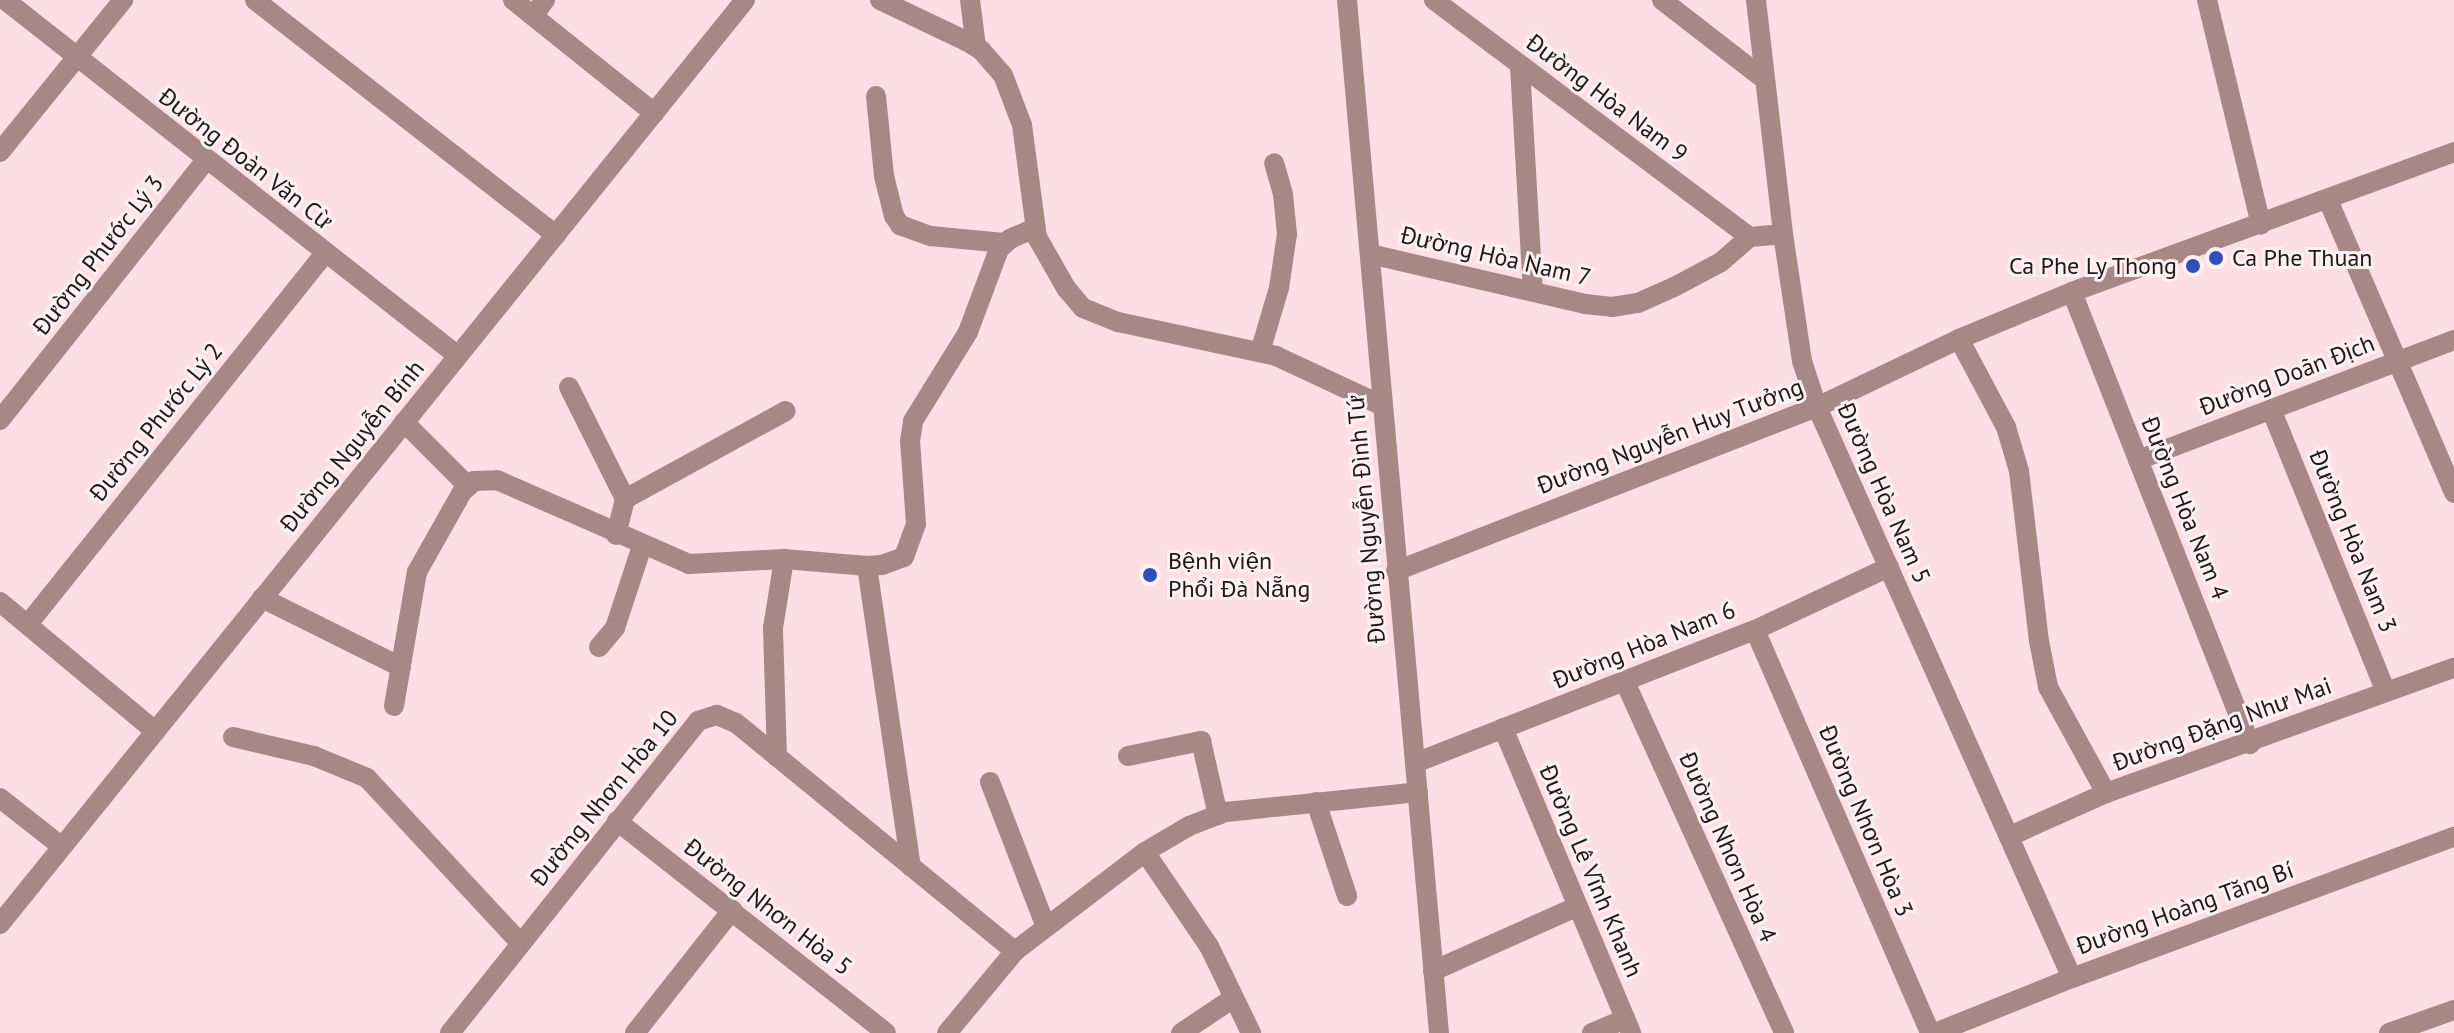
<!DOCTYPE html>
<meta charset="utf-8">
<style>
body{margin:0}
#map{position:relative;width:2454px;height:1033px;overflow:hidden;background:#fddee4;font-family:"PT Sans",sans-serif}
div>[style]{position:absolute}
.minor>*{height:20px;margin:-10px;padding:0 10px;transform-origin:10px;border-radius:10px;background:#a78885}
.dots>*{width:22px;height:22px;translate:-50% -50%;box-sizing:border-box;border:4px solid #fdf1f3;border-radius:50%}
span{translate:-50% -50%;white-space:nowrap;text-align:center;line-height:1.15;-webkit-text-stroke:6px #fdf1f3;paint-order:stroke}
.street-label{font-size:24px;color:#211619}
.poi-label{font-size:24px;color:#211619}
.left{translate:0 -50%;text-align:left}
.right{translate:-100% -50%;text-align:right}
</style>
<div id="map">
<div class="minor">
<div style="left:5px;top:0;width:576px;rotate:38.16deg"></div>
<div style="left:255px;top:0;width:382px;rotate:38deg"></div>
<div style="left:513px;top:0;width:181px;rotate:38.7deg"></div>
<div style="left:880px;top:0;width:95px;rotate:25.5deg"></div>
<div style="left:966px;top:41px;width:17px;rotate:31deg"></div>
<div style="left:981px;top:50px;width:33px;rotate:49deg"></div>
<div style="left:1003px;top:75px;width:53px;rotate:69.2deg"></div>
<div style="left:1022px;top:125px;width:113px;rotate:82.4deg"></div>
<div style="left:1037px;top:237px;width:59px;rotate:60.4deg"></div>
<div style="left:1066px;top:288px;width:26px;rotate:50deg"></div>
<div style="left:1083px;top:308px;width:38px;rotate:22deg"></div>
<div style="left:1118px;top:322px;width:162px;rotate:12.1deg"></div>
<div style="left:1276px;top:356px;width:118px;rotate:25deg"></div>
<div style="left:970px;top:0;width:47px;rotate:82.7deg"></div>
<div style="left:1347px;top:0;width:1037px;rotate:84.91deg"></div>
<div style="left:1434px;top:0;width:395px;rotate:36.9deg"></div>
<div style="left:1662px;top:0;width:130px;rotate:37.8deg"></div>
<div style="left:1756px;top:0;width:236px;rotate:83.4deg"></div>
<div style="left:1783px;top:234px;width:128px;rotate:81.5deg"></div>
<div style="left:1802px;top:361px;width:48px;rotate:71.9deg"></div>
<div style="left:1817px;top:407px;width:625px;rotate:65.94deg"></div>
<div style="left:2207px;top:0;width:231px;rotate:76.5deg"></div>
<div style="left:533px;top:16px;width:20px;rotate:-53deg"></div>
<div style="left:1520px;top:67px;width:224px;rotate:86.7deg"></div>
<div style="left:876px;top:96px;width:80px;rotate:84.3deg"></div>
<div style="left:884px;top:176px;width:41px;rotate:76deg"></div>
<div style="left:894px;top:216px;width:11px;rotate:56deg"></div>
<div style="left:900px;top:225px;width:33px;rotate:20deg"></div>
<div style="left:931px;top:236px;width:73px;rotate:5.5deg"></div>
<div style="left:0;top:152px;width:196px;rotate:-51deg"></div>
<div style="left:2328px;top:200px;width:319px;rotate:66.7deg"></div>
<div style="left:1370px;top:254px;width:221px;rotate:13.1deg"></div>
<div style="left:1585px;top:304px;width:27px;rotate:6deg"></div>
<div style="left:1612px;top:307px;width:26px;rotate:-9deg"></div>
<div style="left:1638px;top:303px;width:39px;rotate:-24deg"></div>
<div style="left:1674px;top:287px;width:53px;rotate:-28deg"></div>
<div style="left:1721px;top:262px;width:38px;rotate:-41deg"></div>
<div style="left:1750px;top:237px;width:33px;rotate:-5deg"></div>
<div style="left:2072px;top:292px;width:486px;rotate:68.5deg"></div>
<div style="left:1959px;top:339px;width:100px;rotate:61.9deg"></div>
<div style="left:2006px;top:427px;width:46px;rotate:73.5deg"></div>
<div style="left:2019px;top:471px;width:171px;rotate:83.3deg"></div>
<div style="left:2039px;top:641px;width:47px;rotate:78.9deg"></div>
<div style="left:2048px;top:687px;width:121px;rotate:61.3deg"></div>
<div style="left:1260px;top:352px;width:67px;rotate:-73.5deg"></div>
<div style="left:1279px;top:288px;width:55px;rotate:-81.6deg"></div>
<div style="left:1287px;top:234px;width:40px;rotate:-95.7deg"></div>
<div style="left:1283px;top:194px;width:32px;rotate:-106deg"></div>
<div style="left:569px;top:387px;width:125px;rotate:63.4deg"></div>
<div style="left:625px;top:499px;width:37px;rotate:104deg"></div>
<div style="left:2271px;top:409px;width:305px;rotate:67.9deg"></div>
<div style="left:0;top:420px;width:332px;rotate:-51.6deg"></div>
<div style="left:404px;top:422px;width:91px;rotate:45deg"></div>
<div style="left:2138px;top:460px;width:338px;rotate:-20.8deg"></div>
<div style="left:625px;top:499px;width:183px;rotate:-28.7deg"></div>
<div style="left:867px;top:566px;width:304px;rotate:81.7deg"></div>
<div style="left:1396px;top:571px;width:452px;rotate:-21.3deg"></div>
<div style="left:1817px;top:407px;width:157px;rotate:-25.6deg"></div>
<div style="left:1959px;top:339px;width:122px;rotate:-22.6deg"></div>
<div style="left:2072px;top:292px;width:407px;rotate:-20.1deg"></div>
<div style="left:262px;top:598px;width:155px;rotate:26.4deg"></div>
<div style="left:0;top:602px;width:202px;rotate:39.8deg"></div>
<div style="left:28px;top:624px;width:475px;rotate:-51.3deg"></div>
<div style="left:1755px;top:630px;width:439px;rotate:66.5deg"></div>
<div style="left:599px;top:647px;width:25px;rotate:-50deg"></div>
<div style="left:615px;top:628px;width:86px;rotate:-71.8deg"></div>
<div style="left:1625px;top:682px;width:385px;rotate:65.6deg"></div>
<div style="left:394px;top:706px;width:136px;rotate:-80.3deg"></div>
<div style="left:417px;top:572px;width:92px;rotate:-60.6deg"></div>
<div style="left:462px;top:492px;width:16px;rotate:-43deg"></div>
<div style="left:474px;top:481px;width:23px;rotate:-2deg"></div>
<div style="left:497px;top:480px;width:210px;rotate:23.6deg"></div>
<div style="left:689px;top:564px;width:95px;rotate:-3deg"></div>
<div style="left:784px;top:559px;width:83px;rotate:4.8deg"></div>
<div style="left:867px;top:566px;width:15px;rotate:-4deg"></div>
<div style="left:882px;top:565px;width:23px;rotate:-20deg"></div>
<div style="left:904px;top:557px;width:35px;rotate:-70deg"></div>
<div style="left:916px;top:524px;width:83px;rotate:-94.1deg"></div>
<div style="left:910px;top:441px;width:20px;rotate:-81deg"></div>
<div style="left:913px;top:421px;width:105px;rotate:-58.3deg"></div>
<div style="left:968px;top:332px;width:89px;rotate:-69.5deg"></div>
<div style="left:999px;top:249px;width:15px;rotate:-42deg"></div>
<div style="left:1010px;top:239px;width:27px;rotate:-24deg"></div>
<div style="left:1503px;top:728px;width:331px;rotate:67.2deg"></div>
<div style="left:233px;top:737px;width:83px;rotate:13.2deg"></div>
<div style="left:314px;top:756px;width:57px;rotate:22.5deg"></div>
<div style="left:367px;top:778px;width:226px;rotate:47.1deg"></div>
<div style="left:1128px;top:756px;width:75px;rotate:-11.6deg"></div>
<div style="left:1201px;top:741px;width:76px;rotate:77.1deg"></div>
<div style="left:777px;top:757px;width:129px;rotate:-91.8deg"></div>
<div style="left:773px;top:628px;width:70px;rotate:-80.9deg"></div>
<div style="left:1415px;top:763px;width:365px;rotate:-21.4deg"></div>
<div style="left:1755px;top:630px;width:148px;rotate:-25.2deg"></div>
<div style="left:990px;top:782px;width:155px;rotate:68.9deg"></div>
<div style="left:0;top:798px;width:78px;rotate:38.2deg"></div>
<div style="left:1316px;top:802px;width:99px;rotate:71.7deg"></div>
<div style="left:617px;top:821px;width:342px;rotate:38.2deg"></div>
<div style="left:2010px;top:836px;width:105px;rotate:-24.1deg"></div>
<div style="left:2106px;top:793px;width:370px;rotate:-19.8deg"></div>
<div style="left:1145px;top:852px;width:114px;rotate:55.8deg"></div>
<div style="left:1209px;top:946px;width:97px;rotate:64.2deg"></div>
<div style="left:0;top:924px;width:1187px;rotate:-51.12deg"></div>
<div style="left:1433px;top:971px;width:157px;rotate:-24.1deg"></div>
<div style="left:450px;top:1033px;width:399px;rotate:-51.5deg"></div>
<div style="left:698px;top:721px;width:20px;rotate:-18deg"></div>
<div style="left:717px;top:715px;width:21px;rotate:23deg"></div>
<div style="left:736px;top:723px;width:360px;rotate:39.3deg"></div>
<div style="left:635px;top:1033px;width:157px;rotate:-51.7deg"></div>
<div style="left:947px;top:1033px;width:107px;rotate:-50.3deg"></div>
<div style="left:1015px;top:951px;width:163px;rotate:-37.3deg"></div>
<div style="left:1145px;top:852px;width:51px;rotate:-30.6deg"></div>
<div style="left:1189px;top:826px;width:40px;rotate:-21deg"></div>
<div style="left:1226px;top:812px;width:193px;rotate:-5.9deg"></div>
<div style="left:1181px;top:1033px;width:61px;rotate:-33.7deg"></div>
<div style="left:1592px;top:1033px;width:36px;rotate:-23deg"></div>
<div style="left:1935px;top:1033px;width:148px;rotate:-21.9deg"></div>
<div style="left:2072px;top:978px;width:407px;rotate:-20.3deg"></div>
<div style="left:2389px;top:1033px;width:69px;rotate:-19.5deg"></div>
</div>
<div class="dots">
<div style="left:2216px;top:258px;background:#2f4fbf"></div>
<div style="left:2193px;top:266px;background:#2f4fbf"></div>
<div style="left:1150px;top:575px;background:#2f4fbf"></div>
</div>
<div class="street-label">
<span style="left:1607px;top:98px;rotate:37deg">Đường Hòa Nam 9</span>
<span style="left:246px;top:159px;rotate:38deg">Đường Đoàn Văn Cừ</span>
<span style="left:98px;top:255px;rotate:-52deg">Đường Phước Lý 3</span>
<span style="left:1496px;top:256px;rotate:13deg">Đường Hòa Nam 7</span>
<span style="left:2287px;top:375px;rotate:-21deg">Đường Doãn Địch</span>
<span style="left:156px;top:422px;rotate:-51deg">Đường Phước Lý 2</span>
<span style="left:1670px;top:436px;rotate:-21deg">Đường Nguyễn Huy Tưởng</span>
<span style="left:352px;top:446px;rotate:-51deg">Đường Nguyễn Bính</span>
<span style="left:1884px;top:493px;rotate:66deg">Đường Hòa Nam 5</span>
<span style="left:2185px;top:508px;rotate:68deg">Đường Hòa Nam 4</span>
<span style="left:1366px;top:519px;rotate:-95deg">Đường Nguyễn Đình Tứ</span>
<span style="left:2353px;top:541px;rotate:68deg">Đường Hòa Nam 3</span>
<span style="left:1644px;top:645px;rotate:-22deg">Đường Hòa Nam 6</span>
<span style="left:2222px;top:724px;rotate:-20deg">Đường Đặng Như Mai</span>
<span style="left:604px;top:798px;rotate:-51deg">Đường Nhơn Hòa 10</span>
<span style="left:1866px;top:821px;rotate:67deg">Đường Nhơn Hòa 3</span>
<span style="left:1728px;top:847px;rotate:66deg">Đường Nhơn Hòa 4</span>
<span style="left:1591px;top:871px;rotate:67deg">Đường Lê Vĩnh Khanh</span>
<span style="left:768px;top:907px;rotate:38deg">Đường Nhơn Hòa 5</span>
<span style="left:2185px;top:908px;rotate:-20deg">Đường Hoàng Tăng Bí</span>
</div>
<div class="poi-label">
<span class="left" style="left:2232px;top:258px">Ca Phe Thuan</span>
<span class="right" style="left:2177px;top:266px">Ca Phe Ly Thong</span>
<span class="left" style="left:1168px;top:575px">Bệnh viện<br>Phổi Đà Nẵng</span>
</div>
</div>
